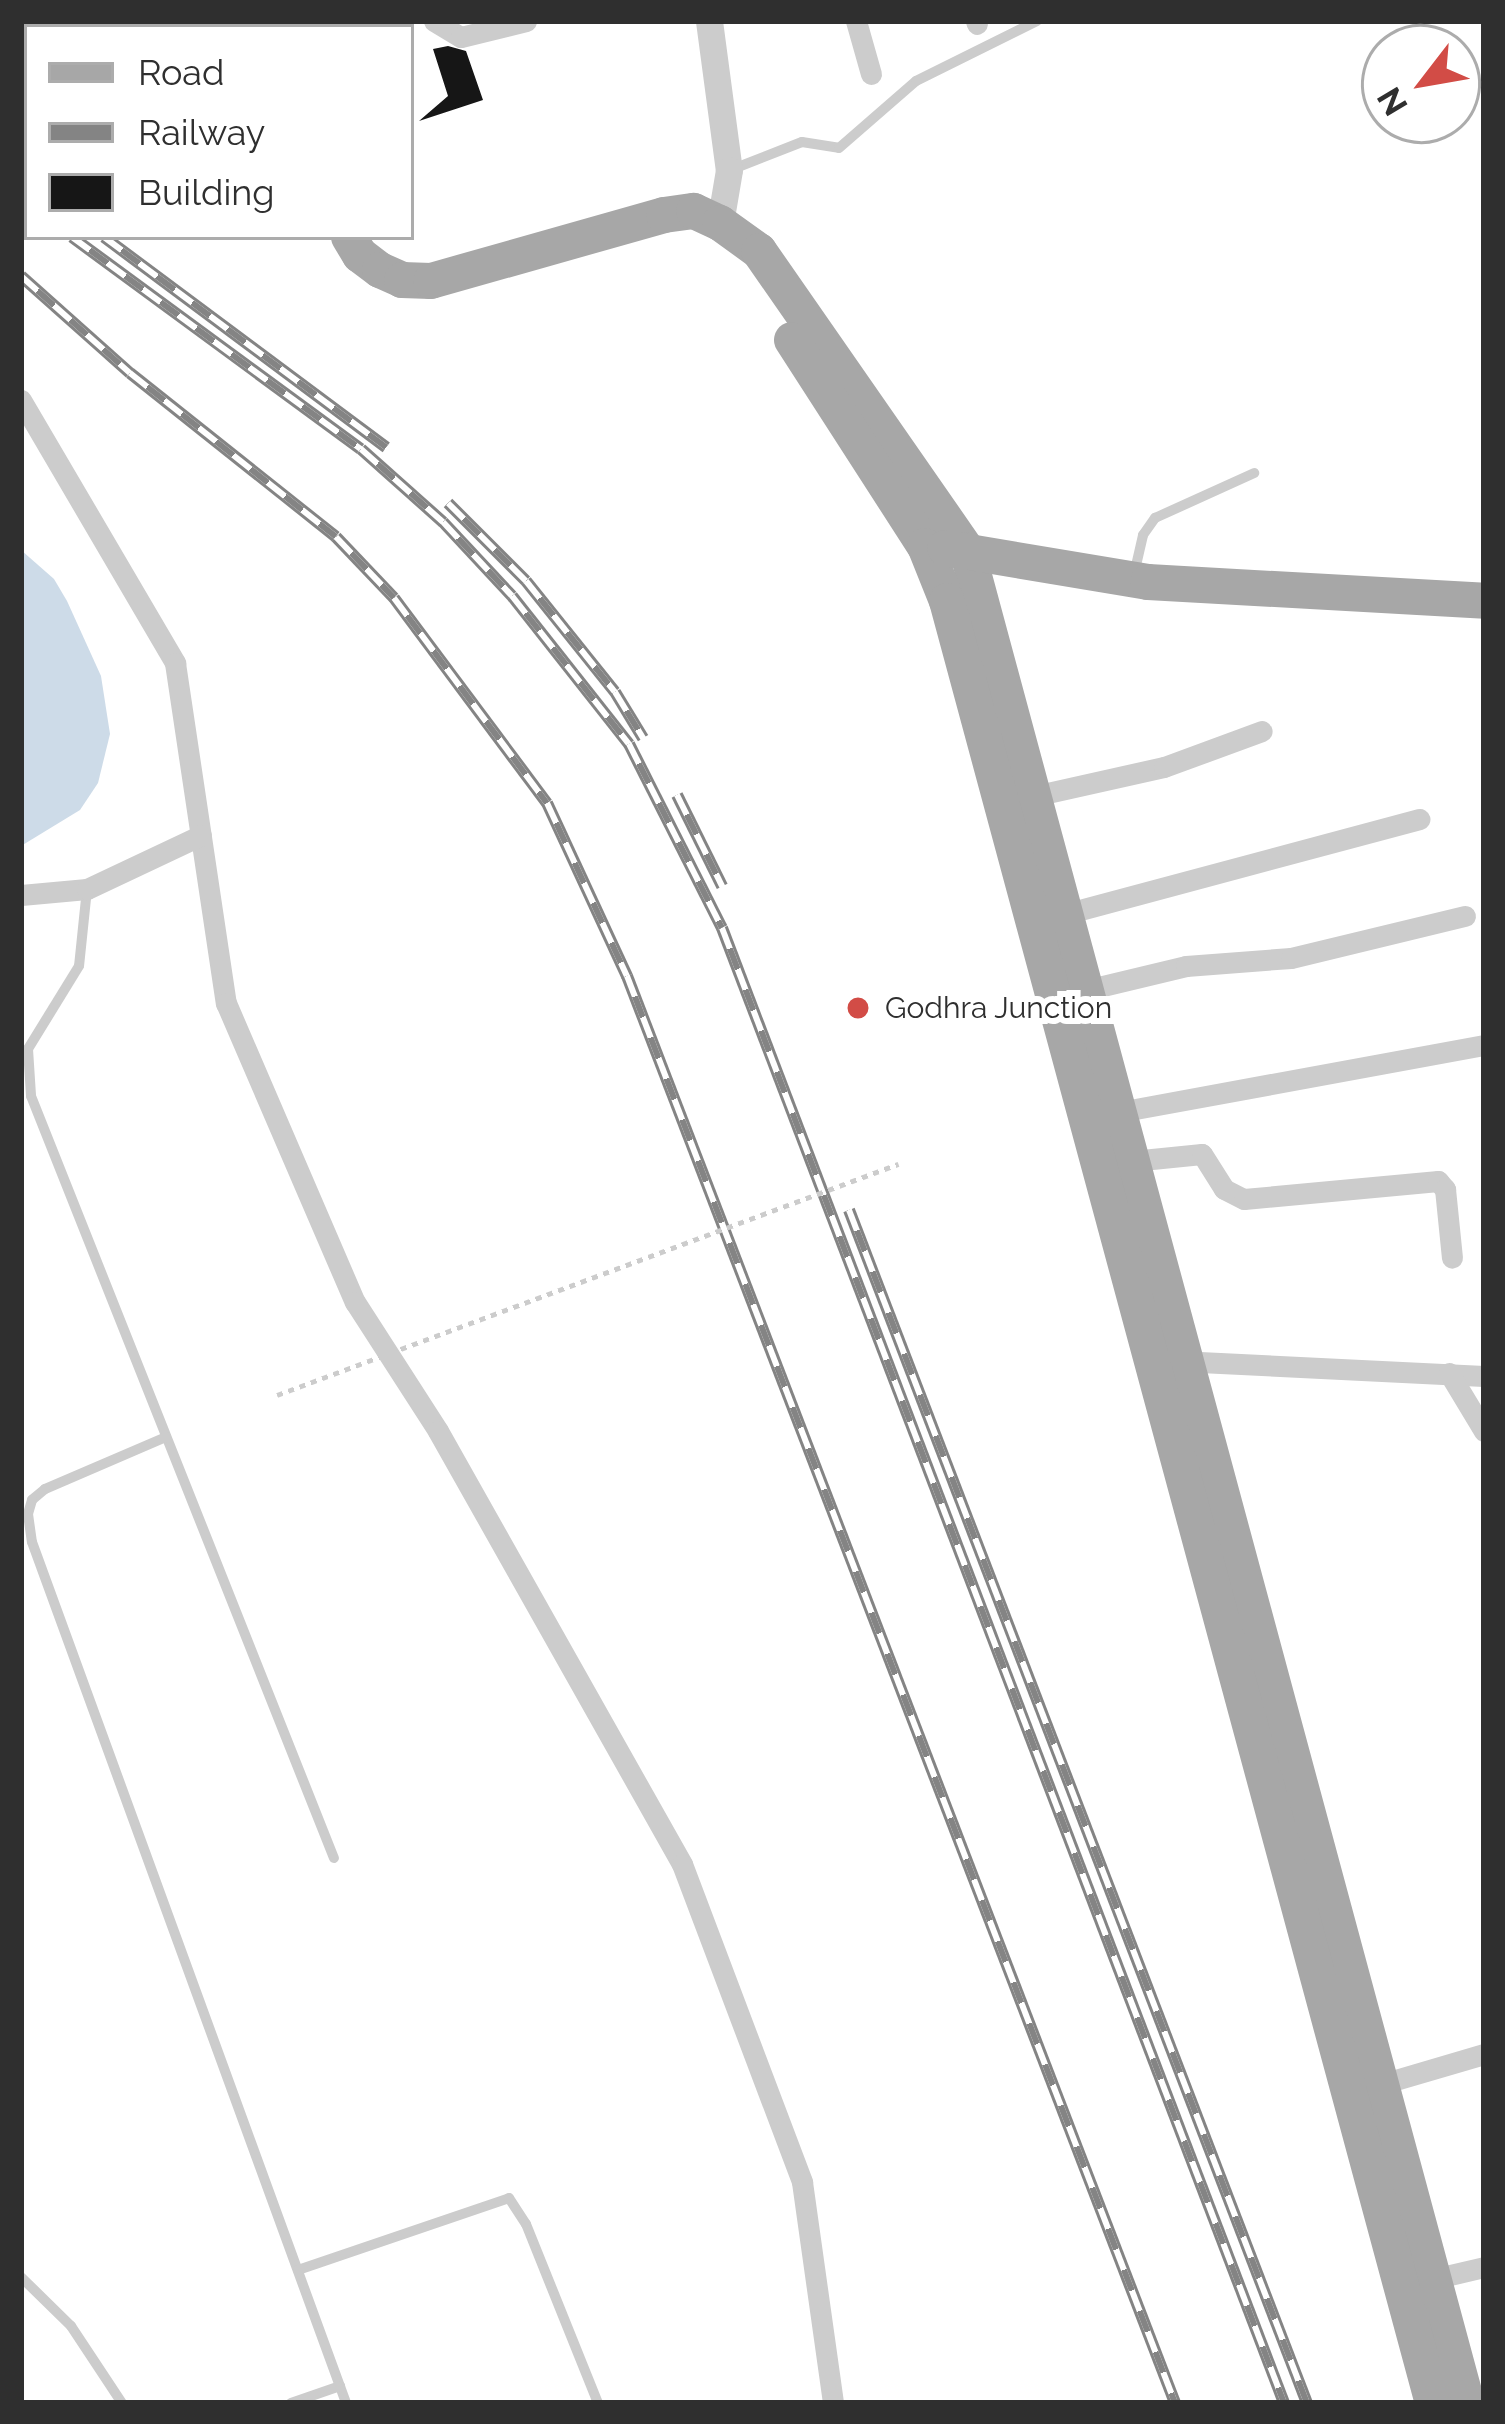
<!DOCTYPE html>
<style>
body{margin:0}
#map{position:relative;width:1505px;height:2424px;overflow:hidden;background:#fff;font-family:Raleway,sans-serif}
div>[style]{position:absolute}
.water>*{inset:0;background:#cddbe8}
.building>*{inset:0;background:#161616}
.service>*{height:10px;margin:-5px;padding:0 5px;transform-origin:5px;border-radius:5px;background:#ccc}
.minor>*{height:21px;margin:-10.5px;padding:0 10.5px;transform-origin:10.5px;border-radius:10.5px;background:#ccc}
.tertiary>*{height:27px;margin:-13.5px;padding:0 13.5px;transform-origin:13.5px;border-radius:13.5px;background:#ccc}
.primary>*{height:36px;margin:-18px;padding:0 18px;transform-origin:18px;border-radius:18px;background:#a7a7a7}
.rail>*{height:12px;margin-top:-6px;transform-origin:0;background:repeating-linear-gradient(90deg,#fff 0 22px,#848484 0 44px);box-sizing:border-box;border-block:3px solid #848484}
.path-bridge>*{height:4.5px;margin-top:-2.25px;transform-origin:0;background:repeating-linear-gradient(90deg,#ccc 0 6px,transparent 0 12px)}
.dots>*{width:33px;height:33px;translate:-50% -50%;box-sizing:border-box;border:6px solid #fff;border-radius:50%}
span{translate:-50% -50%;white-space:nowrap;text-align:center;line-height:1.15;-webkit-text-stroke:12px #fff;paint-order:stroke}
.poi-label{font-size:30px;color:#2f2f2f}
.left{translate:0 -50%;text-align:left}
.frame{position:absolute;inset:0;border:24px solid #2f2f2f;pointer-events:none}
.legend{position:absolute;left:24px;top:24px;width:390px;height:216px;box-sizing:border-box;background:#fff;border:3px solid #acacac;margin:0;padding:15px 21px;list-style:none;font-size:36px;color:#2f2f2f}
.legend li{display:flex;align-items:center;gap:24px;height:60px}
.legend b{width:60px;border:3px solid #acacac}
.north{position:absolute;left:1361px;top:24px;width:120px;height:120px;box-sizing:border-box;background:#fff;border:3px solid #acacac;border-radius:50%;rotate:239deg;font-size:33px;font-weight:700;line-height:48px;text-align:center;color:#2f2f2f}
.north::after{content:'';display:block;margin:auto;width:42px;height:54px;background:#d24c46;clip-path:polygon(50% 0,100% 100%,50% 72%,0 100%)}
</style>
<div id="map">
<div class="water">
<div style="clip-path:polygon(21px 550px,54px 579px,67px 601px,101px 676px,110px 734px,98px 783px,80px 810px,21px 846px)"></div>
</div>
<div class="building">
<div style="clip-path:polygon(448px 46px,466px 51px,483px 100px,419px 121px,448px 96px,433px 49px)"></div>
</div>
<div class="service">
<div style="left:733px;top:169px;width:74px;rotate:-21.4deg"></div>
<div style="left:802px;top:142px;width:37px;rotate:9deg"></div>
<div style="left:839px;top:148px;width:102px;rotate:-41deg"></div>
<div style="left:916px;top:81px;width:135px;rotate:-26.4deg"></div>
<div style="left:1135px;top:570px;width:36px;rotate:-77deg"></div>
<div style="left:1143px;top:535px;width:21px;rotate:-55deg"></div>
<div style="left:1155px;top:518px;width:109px;rotate:-24.4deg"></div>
<div style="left:87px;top:889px;width:77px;rotate:95.9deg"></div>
<div style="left:79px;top:966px;width:97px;rotate:121.6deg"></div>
<div style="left:28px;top:1049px;width:47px;rotate:86.3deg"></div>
<div style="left:31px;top:1096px;width:820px;rotate:68.32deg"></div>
<div style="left:166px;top:1437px;width:132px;rotate:156.7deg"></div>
<div style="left:45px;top:1489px;width:17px;rotate:140deg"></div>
<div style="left:32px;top:1500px;width:15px;rotate:106deg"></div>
<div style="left:28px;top:1514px;width:28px;rotate:82deg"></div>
<div style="left:32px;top:1542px;width:916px;rotate:69.96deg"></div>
<div style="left:298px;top:2270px;width:223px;rotate:-18.8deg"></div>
<div style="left:509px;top:2198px;width:31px;rotate:57deg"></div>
<div style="left:526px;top:2224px;width:193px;rotate:68.1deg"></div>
<div style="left:21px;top:2277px;width:70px;rotate:44.4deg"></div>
<div style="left:71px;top:2326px;width:92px;rotate:56.5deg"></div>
<div style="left:291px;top:2403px;width:52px;rotate:-19.1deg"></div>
</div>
<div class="minor">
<div style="left:52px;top:21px;width:7px;rotate:56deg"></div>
<div style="left:434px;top:21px;width:31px;rotate:31deg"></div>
<div style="left:461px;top:37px;width:67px;rotate:-13.8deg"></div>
<div style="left:856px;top:21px;width:55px;rotate:74.2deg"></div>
<div style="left:976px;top:21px;width:3px;rotate:72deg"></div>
<div style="left:144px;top:27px;width:12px;rotate:-31deg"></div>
<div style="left:247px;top:27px;width:6px;rotate:-90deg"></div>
<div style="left:21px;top:400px;width:305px;rotate:59.6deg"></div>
<div style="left:175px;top:663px;width:344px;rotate:81.5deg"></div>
<div style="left:226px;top:1003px;width:326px;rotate:66.7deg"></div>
<div style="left:355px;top:1302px;width:153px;rotate:57.2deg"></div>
<div style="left:438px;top:1431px;width:497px;rotate:60.6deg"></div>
<div style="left:682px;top:1864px;width:340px;rotate:69.3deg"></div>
<div style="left:802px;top:2182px;width:223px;rotate:82deg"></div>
<div style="left:1034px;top:796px;width:133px;rotate:-12.6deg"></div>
<div style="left:1164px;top:767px;width:104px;rotate:-20.2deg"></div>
<div style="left:21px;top:895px;width:66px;rotate:-5.2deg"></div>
<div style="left:87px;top:889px;width:126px;rotate:-25.3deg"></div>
<div style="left:1065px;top:914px;width:367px;rotate:-15deg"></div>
<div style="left:1086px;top:990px;width:103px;rotate:-13.5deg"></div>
<div style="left:1186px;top:966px;width:105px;rotate:-4.4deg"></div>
<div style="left:1291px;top:958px;width:179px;rotate:-13.6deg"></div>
<div style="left:1119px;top:1112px;width:371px;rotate:-10.4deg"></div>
<div style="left:1132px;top:1161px;width:70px;rotate:-5.7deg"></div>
<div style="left:1202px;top:1154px;width:41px;rotate:57.8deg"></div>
<div style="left:1224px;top:1189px;width:22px;rotate:27deg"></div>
<div style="left:1244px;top:1199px;width:195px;rotate:-5.3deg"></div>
<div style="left:1438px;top:1181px;width:11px;rotate:49deg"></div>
<div style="left:1445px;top:1189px;width:69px;rotate:84.2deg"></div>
<div style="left:1179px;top:1361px;width:305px;rotate:2.8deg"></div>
<div style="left:1449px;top:1373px;width:68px;rotate:58.9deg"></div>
<div style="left:1375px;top:2086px;width:114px;rotate:-16.4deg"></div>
<div style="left:1433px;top:2279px;width:52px;rotate:-13.2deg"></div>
</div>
<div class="tertiary">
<div style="left:709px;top:21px;width:150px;rotate:82.4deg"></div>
<div style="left:729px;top:170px;width:54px;rotate:99.6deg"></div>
</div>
<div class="primary">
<div style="left:223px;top:21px;width:8px;rotate:50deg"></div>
<div style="left:349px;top:237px;width:21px;rotate:59deg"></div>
<div style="left:360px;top:255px;width:25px;rotate:37deg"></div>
<div style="left:380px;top:270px;width:24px;rotate:24deg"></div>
<div style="left:402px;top:280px;width:29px;rotate:2deg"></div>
<div style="left:431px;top:281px;width:242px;rotate:-15.8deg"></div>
<div style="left:664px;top:215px;width:30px;rotate:-8deg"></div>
<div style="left:694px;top:211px;width:29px;rotate:25deg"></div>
<div style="left:720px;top:223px;width:48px;rotate:35.7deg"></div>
<div style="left:759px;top:251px;width:364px;rotate:55.2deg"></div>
<div style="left:967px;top:550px;width:1919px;rotate:74.9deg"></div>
<div style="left:792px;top:340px;width:245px;rotate:57.2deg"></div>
<div style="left:925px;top:546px;width:59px;rotate:68.2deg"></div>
<div style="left:947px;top:601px;width:1866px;rotate:74.91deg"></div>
<div style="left:945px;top:548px;width:206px;rotate:9.5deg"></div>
<div style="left:1148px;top:582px;width:337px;rotate:3.2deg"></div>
</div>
<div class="rail">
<div style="left:21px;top:179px;width:7px;rotate:34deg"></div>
<div style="left:21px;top:201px;width:7px;rotate:34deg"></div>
<div style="left:72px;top:237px;width:358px;rotate:36.3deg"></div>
<div style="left:361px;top:449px;width:110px;rotate:41.7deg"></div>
<div style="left:443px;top:522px;width:101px;rotate:47deg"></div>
<div style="left:512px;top:596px;width:189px;rotate:51.7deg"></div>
<div style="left:629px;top:744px;width:206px;rotate:63.2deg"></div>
<div style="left:722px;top:928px;width:1578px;rotate:69.14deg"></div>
<div style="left:104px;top:237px;width:352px;rotate:36.7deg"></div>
<div style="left:21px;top:276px;width:146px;rotate:41.7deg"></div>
<div style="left:130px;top:373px;width:263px;rotate:38.5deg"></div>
<div style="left:336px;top:537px;width:84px;rotate:46.4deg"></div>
<div style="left:394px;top:598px;width:256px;rotate:53.3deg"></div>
<div style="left:547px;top:803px;width:191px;rotate:65.2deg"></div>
<div style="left:627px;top:976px;width:1529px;rotate:68.99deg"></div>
<div style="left:448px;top:503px;width:110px;rotate:45deg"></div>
<div style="left:526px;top:581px;width:142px;rotate:51.3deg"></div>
<div style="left:615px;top:692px;width:54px;rotate:58.7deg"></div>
<div style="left:677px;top:795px;width:102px;rotate:63.7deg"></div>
<div style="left:849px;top:1210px;width:1278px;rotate:69deg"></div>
</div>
<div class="path-bridge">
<div style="left:277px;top:1395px;width:663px;rotate:-20.4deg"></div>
</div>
<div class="dots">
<div style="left:858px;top:1008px;background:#d24c46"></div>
</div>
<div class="poi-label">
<span class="left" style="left:885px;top:1008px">Godhra Junction</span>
</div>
<div class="frame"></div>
<ul class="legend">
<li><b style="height:15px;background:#a7a7a7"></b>Road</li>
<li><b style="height:15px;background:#848484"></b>Railway</li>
<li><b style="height:33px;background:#161616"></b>Building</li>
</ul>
<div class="north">N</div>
</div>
